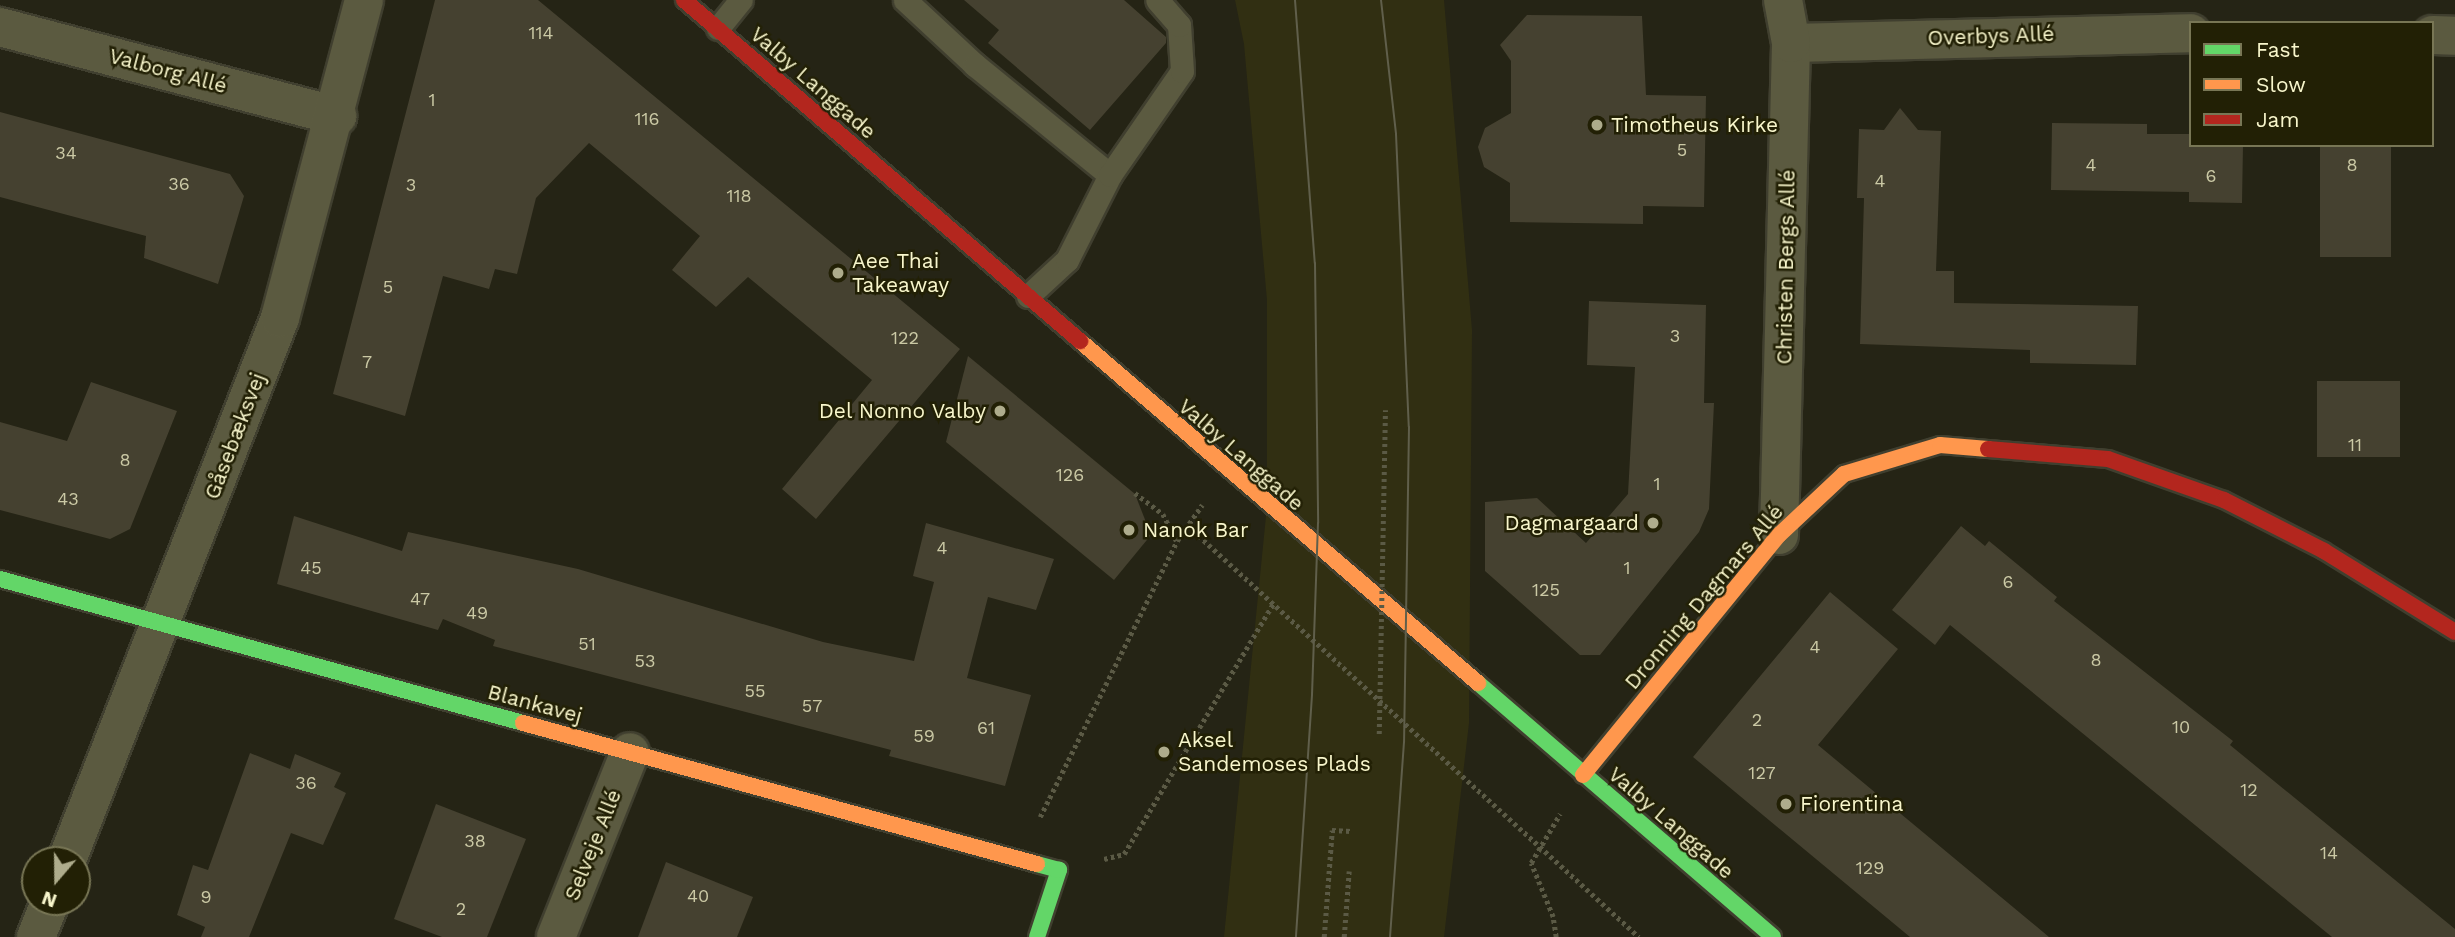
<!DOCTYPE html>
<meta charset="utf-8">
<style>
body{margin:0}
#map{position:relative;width:2455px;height:937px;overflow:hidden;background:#252415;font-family:"Work Sans",sans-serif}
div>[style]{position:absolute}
.built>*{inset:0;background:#312f12}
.building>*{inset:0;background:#454130;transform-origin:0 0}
.path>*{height:4.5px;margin-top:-2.25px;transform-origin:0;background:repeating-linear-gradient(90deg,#5b5a45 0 3.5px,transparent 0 7px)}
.roads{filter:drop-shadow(2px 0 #403f2f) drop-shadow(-2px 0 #403f2f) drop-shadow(0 2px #403f2f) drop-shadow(0 -2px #403f2f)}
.lane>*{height:23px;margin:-11.5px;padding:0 11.5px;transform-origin:11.5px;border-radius:11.5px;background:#5b5a40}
.street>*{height:38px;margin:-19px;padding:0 19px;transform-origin:19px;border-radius:19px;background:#5b5a40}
.fast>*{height:16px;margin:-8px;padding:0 8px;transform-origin:8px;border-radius:8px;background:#63d668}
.slow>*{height:16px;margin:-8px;padding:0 8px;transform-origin:8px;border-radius:8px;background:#ff974d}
.jam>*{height:16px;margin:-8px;padding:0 8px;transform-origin:8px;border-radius:8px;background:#b3261e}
.tram>*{height:2px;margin:-1px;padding:0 1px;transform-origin:1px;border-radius:1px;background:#605f4b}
.path-bridge>*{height:4.5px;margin-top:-2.25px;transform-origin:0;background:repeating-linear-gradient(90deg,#5b5a45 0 3.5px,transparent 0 7px)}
.dots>*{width:19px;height:19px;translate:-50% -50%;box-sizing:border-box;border:4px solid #222005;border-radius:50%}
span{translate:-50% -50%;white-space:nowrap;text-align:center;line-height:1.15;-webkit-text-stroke:5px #222005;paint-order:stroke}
.number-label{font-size:18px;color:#cbc9a5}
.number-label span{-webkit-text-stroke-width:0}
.street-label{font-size:21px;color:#f8f6cc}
.poi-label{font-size:21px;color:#f8f6cc}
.left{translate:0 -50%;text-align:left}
.right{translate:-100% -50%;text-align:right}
.legend{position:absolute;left:2189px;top:21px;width:245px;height:126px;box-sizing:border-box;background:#222005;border:2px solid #787655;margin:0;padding:9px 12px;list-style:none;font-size:21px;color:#f8f6cc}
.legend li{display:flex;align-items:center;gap:14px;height:35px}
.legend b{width:35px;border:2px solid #787655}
.north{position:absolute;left:21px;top:846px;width:70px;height:70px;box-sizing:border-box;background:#222005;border:2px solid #787655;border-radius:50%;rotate:200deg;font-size:19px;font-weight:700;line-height:28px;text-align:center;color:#f8f6cc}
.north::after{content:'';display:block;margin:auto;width:24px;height:32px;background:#aeac8c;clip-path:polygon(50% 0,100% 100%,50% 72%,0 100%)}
</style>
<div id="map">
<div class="built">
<div style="clip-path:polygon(1235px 0,1444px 0,1472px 330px,1469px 723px,1444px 937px,1224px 937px,1267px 506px,1267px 300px,1244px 44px)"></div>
</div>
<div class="building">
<div style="clip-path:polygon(435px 0,538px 0,960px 349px,816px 519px,782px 489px,872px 380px,748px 277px,716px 307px,672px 270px,700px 236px,589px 143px,536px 198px,517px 274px,495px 269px,489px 289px,443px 276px,405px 416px,333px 394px)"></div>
<div style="clip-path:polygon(964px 0,1124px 0,1166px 37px,1166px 43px,1090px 130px,988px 43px,999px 30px)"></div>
<div style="clip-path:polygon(1527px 15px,1642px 16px,1646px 95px,1706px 96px,1704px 207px,1643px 206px,1643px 224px,1510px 222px,1510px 183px,1484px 167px,1478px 147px,1485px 128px,1511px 113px,1511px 61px,1500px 45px)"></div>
<div style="clip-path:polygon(1900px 108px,1918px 130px,1941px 131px,1936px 271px,1954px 271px,1954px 303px,2138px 306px,2136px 365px,2030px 363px,2030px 350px,1860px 344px,1864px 198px,1857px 198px,1859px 129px,1884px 130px)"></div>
<div style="clip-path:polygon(0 112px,230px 174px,244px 196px,218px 284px,144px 258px,146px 236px,0 197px)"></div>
<div style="clip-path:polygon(2052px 123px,2147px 124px,2147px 134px,2191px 134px,2191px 145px,2243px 145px,2242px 203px,2189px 202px,2189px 192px,2051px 190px)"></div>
<div style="left:2320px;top:145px;width:71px;height:112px"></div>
<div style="clip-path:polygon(1589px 301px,1706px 305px,1704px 403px,1714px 403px,1709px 509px,1699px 532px,1600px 655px,1580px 655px,1485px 571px,1485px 502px,1537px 498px,1586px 543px,1628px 494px,1635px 367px,1587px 365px)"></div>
<div style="clip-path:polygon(968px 356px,1135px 494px,1151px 535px,1114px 580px,946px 442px)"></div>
<div style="left:2317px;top:381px;width:83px;height:76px"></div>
<div style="clip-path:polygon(91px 382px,177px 411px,130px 529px,110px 539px,0 510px,0 422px,67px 441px)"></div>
<div style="clip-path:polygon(294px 516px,402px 551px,408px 532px,578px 569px,823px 642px,914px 661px,934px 582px,913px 576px,926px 523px,1054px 559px,1036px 610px,988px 597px,967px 678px,1031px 695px,1005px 786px,889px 756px,891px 750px,493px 646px,495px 640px,443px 619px,438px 630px,277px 584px)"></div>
<div style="clip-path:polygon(1961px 526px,1985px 546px,1989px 541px,2057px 597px,2054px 601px,2233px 741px,2230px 745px,2455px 929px,2455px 937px,2332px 937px,1950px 625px,1935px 645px,1892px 610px)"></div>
<div style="clip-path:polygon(1830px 592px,1898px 649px,1818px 745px,2049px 937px,1910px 937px,1693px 757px)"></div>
<div style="clip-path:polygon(250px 753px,290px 769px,295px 754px,341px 773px,334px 787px,346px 793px,323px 845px,291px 833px,249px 937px,201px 937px,205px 927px,177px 915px,193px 865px,208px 870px)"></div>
<div style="clip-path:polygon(436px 804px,526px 839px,487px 937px,442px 937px,394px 919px)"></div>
<div style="clip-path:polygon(666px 862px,753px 897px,737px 937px,638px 937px)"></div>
</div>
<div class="path">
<div style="left:1135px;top:493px;width:35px;rotate:37deg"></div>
<div style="left:1163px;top:514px;width:30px;rotate:63deg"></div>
<div style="left:1188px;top:526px;width:610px;rotate:42.34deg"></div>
<div style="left:1040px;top:817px;width:308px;rotate:-63.6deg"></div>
<div style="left:1177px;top:541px;width:44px;rotate:-55.2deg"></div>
<div style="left:1104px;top:859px;width:21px;rotate:-14deg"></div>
<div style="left:1124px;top:854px;width:293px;rotate:-59.2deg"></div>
<div style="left:1324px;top:937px;width:107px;rotate:-85.7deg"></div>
<div style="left:1332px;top:830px;width:19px;rotate:3deg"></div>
<div style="left:1344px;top:937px;width:66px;rotate:-85.7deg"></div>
<div style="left:1556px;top:937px;width:20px;rotate:-99deg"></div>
<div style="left:1553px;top:917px;width:58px;rotate:-112.2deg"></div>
<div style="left:1531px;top:863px;width:57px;rotate:-59.4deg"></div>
</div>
<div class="roads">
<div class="lane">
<div style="left:905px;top:0;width:96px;rotate:42.9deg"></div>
<div style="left:975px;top:65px;width:174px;rotate:39.2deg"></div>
<div style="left:718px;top:28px;width:36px;rotate:-51deg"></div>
<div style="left:1028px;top:296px;width:53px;rotate:-42.7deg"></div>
<div style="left:1067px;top:260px;width:95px;rotate:-63.2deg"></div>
<div style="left:1110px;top:175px;width:126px;rotate:-55.3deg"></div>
<div style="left:1182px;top:71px;width:46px;rotate:-93.7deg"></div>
<div style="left:1179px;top:25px;width:33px;rotate:-131deg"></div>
</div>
<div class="street">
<div style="left:0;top:27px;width:349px;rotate:14.8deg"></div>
<div style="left:2432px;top:35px;width:23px;rotate:2deg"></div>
<div style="left:1791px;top:43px;width:400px;rotate:-1.4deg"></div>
<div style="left:1779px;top:535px;width:492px;rotate:-88.6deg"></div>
<div style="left:1791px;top:43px;width:44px;rotate:-100.5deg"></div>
<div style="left:67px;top:860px;width:582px;rotate:-68.55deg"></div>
<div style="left:280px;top:318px;width:329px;rotate:-75.2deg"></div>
<div style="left:36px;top:937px;width:38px;rotate:-68deg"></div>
<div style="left:556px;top:937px;width:199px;rotate:-68.2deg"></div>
</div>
<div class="fast">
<div style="left:0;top:579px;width:542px;rotate:15.39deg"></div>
<div style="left:1478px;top:683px;width:389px;rotate:40.7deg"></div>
<div style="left:1037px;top:937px;width:71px;rotate:-71.8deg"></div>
<div style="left:1059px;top:870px;width:23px;rotate:-165deg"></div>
</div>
<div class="slow">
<div style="left:1080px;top:341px;width:525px;rotate:40.67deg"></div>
<div style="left:523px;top:723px;width:533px;rotate:15.34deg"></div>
<div style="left:1583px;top:775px;width:310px;rotate:-50.8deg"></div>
<div style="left:1779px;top:535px;width:89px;rotate:-43.2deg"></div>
<div style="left:1844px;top:474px;width:100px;rotate:-16.8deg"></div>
<div style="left:1940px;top:445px;width:48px;rotate:4.8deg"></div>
</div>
<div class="jam">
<div style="left:684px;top:0;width:523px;rotate:40.73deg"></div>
<div style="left:1988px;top:449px;width:120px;rotate:4.8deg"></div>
<div style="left:2108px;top:459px;width:123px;rotate:19.5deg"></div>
<div style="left:2224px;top:500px;width:112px;rotate:27deg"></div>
<div style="left:2324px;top:551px;width:154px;rotate:31.7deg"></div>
</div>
</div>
<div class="tram">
<div style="left:1295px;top:0;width:264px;rotate:85.7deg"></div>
<div style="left:1315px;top:263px;width:260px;rotate:89.3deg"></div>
<div style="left:1318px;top:523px;width:172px;rotate:92deg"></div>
<div style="left:1312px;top:695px;width:243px;rotate:93.8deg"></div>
<div style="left:1381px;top:0;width:135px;rotate:83.6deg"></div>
<div style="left:1396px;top:134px;width:293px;rotate:87.5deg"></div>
<div style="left:1409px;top:427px;width:315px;rotate:90.9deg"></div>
<div style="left:1404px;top:742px;width:196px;rotate:94.1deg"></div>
</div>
<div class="path-bridge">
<div style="left:1379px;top:734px;width:324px;rotate:-88.9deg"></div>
</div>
<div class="dots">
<div style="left:1597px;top:125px;background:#aeac8c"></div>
<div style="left:838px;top:273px;background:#aeac8c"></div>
<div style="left:1000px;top:411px;background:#aeac8c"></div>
<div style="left:1653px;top:523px;background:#aeac8c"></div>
<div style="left:1129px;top:530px;background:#aeac8c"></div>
<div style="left:1164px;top:752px;background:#aeac8c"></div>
<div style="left:1786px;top:804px;background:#aeac8c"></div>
</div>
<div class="number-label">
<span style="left:541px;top:33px">114</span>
<span style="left:432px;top:100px">1</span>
<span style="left:647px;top:119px">116</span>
<span style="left:1682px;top:150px">5</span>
<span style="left:66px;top:153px">34</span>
<span style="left:2091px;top:165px">4</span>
<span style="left:2352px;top:165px">8</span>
<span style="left:2211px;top:176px">6</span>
<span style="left:1880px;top:181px">4</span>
<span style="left:179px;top:184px">36</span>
<span style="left:411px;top:185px">3</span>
<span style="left:739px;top:196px">118</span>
<span style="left:388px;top:287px">5</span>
<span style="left:1675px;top:336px">3</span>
<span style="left:905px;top:338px">122</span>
<span style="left:367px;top:362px">7</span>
<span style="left:2355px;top:445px">11</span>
<span style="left:125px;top:460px">8</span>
<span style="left:1070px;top:475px">126</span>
<span style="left:1657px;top:484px">1</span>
<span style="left:68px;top:499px">43</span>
<span style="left:942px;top:548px">4</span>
<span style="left:311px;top:568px">45</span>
<span style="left:1627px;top:568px">1</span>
<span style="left:2008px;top:582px">6</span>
<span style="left:1546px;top:590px">125</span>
<span style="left:420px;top:599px">47</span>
<span style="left:477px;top:613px">49</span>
<span style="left:587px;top:644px">51</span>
<span style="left:1815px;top:647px">4</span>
<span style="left:2096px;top:660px">8</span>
<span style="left:645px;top:661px">53</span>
<span style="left:755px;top:691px">55</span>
<span style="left:812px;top:706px">57</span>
<span style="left:1757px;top:720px">2</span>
<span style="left:2181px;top:727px">10</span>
<span style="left:986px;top:728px">61</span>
<span style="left:924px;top:736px">59</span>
<span style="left:1762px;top:773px">127</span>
<span style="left:306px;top:783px">36</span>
<span style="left:2249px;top:790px">12</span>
<span style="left:475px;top:841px">38</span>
<span style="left:2329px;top:853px">14</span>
<span style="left:1870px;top:868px">129</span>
<span style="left:698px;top:896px">40</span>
<span style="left:206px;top:897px">9</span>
<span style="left:461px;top:909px">2</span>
</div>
<div class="street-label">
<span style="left:1991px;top:36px;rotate:-2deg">Overbys Allé</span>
<span style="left:168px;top:71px;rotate:15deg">Valborg Allé</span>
<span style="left:813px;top:83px;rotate:41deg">Valby Langgade</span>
<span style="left:1786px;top:267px;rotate:-89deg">Christen Bergs Allé</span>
<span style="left:235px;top:436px;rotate:-69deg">Gåsebæksvej</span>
<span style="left:1241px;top:455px;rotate:41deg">Valby Langgade</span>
<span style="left:1704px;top:597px;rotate:-50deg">Dronning Dagmars Allé</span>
<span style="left:535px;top:704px;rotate:15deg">Blankavej</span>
<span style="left:1671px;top:823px;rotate:41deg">Valby Langgade</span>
<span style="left:593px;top:845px;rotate:-68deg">Selveje Allé</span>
</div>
<div class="poi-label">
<span class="left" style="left:1611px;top:125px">Timotheus Kirke</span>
<span class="left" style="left:852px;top:273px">Aee Thai<br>Takeaway</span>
<span class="right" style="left:986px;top:411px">Del Nonno Valby</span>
<span class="right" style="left:1639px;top:523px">Dagmargaard</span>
<span class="left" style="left:1143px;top:530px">Nanok Bar</span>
<span class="left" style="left:1178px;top:752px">Aksel<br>Sandemoses Plads</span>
<span class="left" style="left:1800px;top:804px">Fiorentina</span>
</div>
<ul class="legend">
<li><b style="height:9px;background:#63d668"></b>Fast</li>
<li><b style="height:9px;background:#ff974d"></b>Slow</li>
<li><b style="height:9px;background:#b3261e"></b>Jam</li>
</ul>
<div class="north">N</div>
</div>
